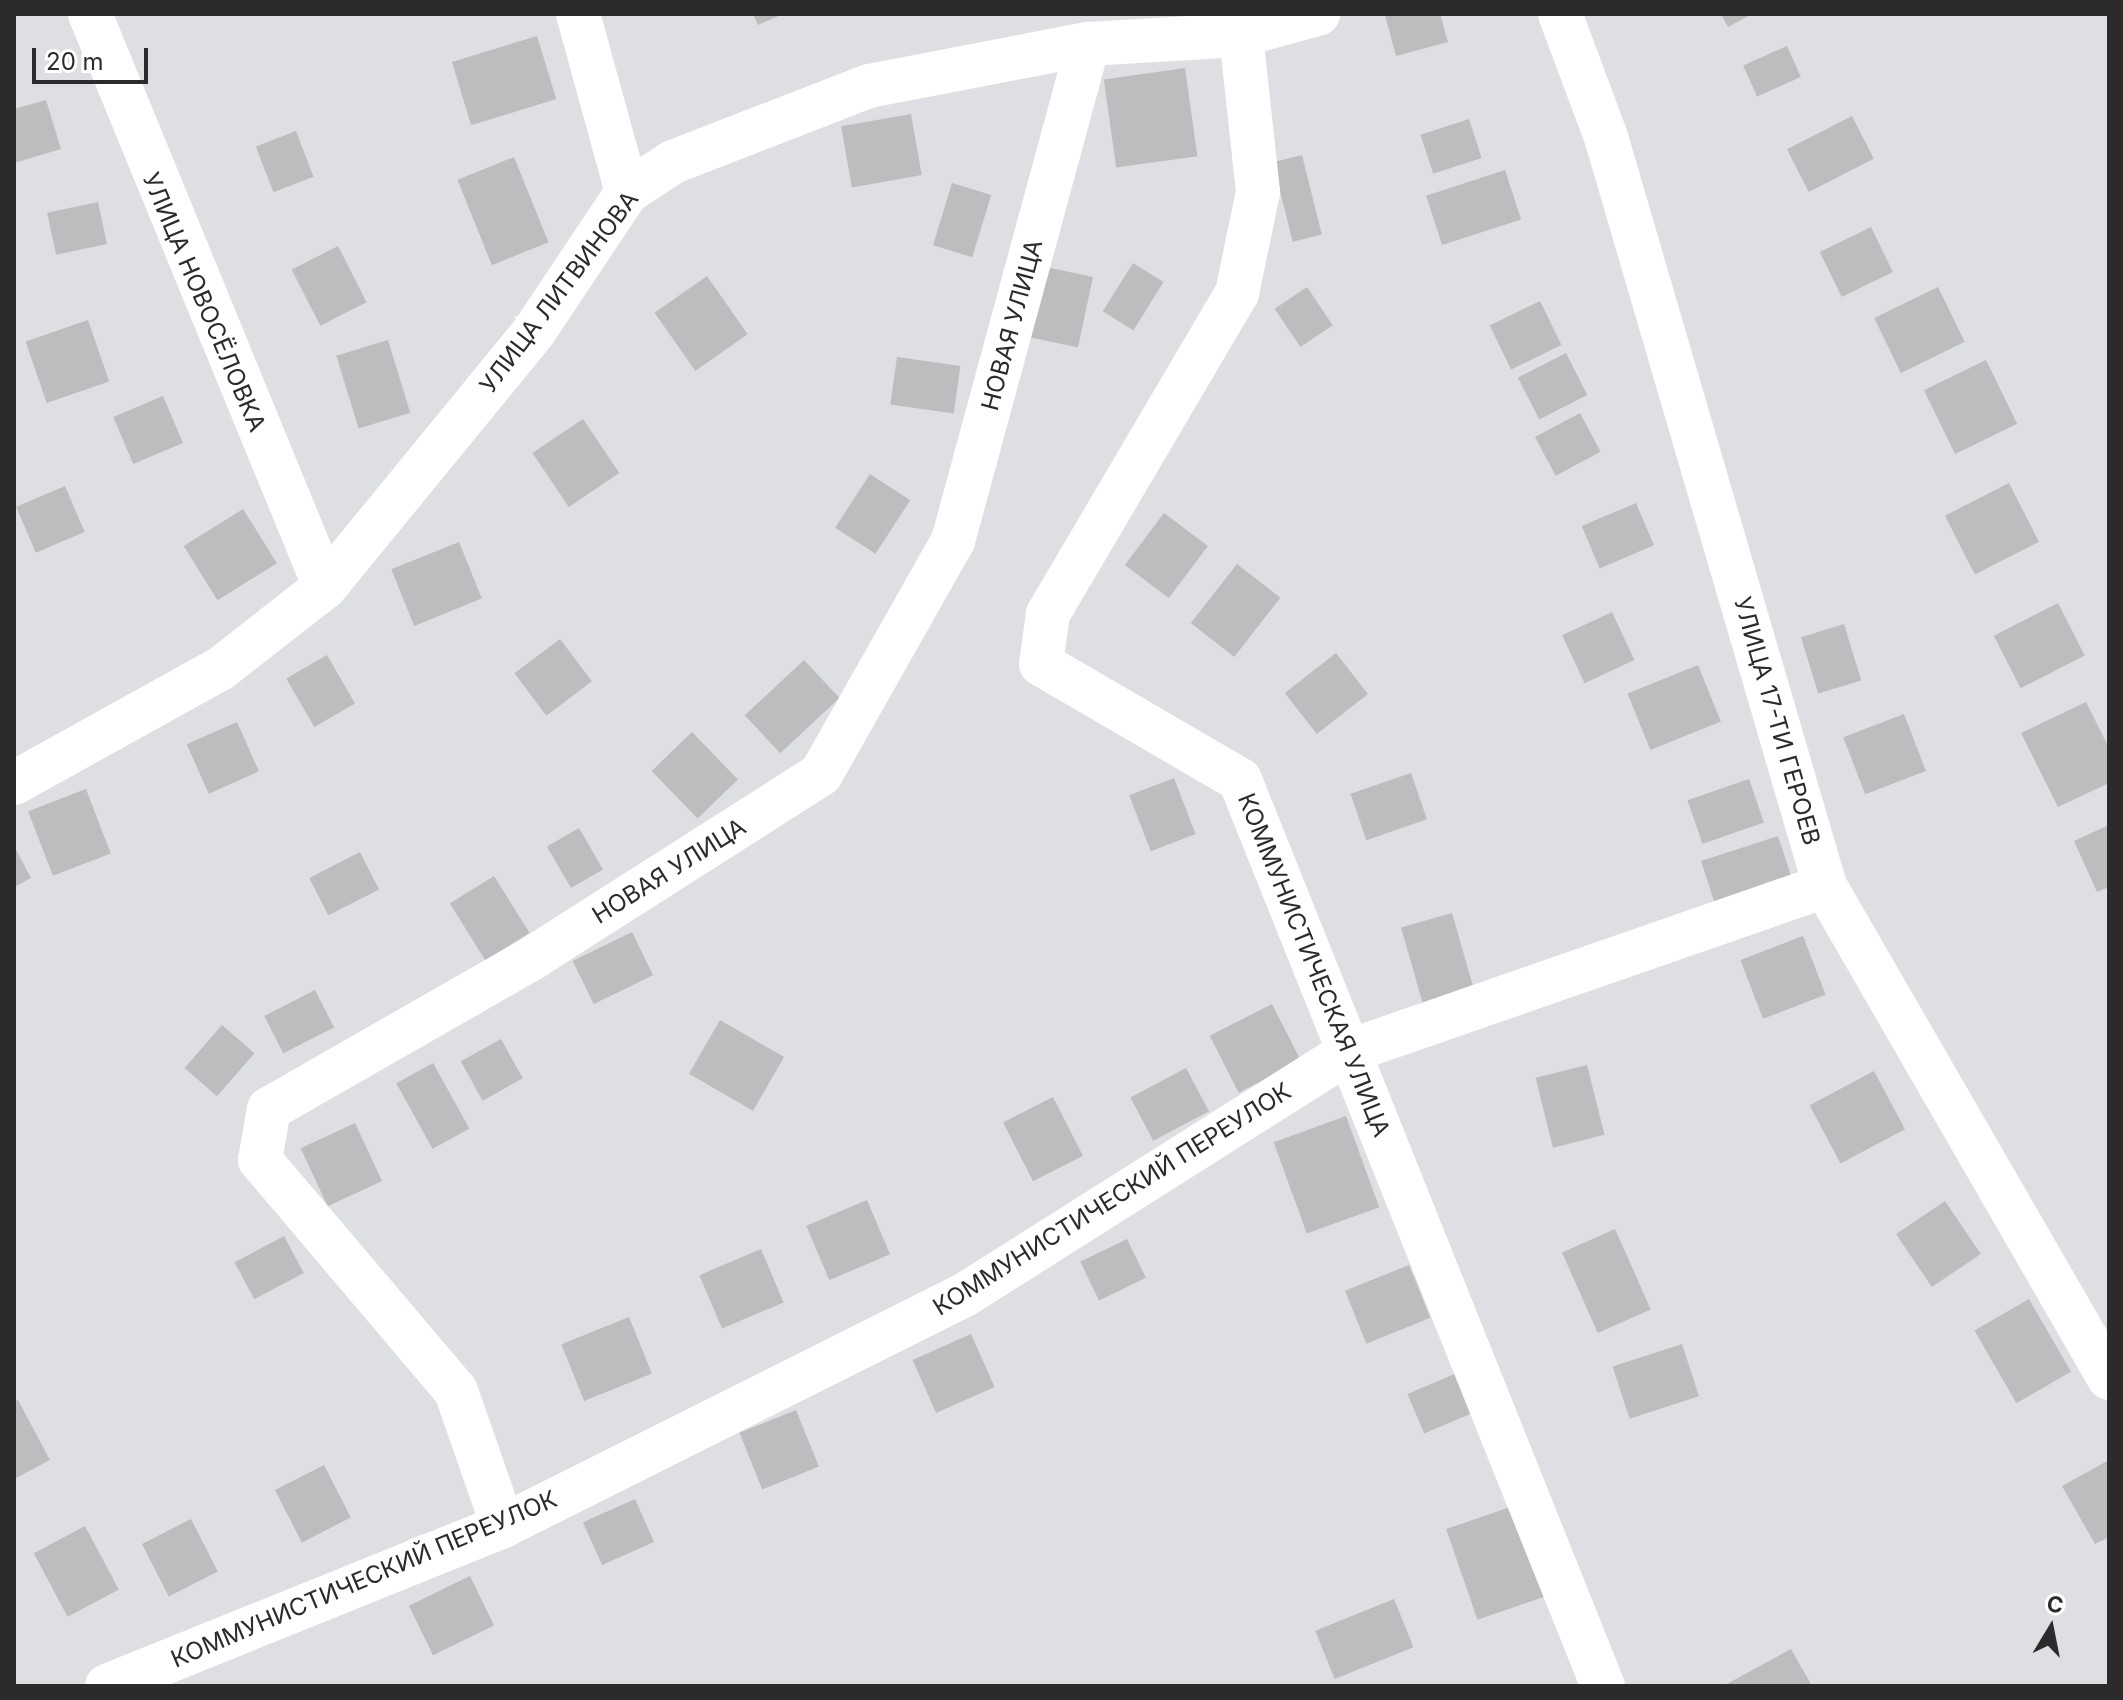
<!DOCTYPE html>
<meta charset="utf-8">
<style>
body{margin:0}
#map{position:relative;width:2123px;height:1700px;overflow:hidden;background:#dedfe2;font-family:Inter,sans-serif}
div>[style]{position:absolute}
.building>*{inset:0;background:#bdbdc0;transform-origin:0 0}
.minor>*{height:44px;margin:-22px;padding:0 22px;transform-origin:22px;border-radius:22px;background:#fff}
span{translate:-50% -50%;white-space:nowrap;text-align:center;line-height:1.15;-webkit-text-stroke:8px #fff;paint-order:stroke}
.street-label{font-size:24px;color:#2b2b2c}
.frame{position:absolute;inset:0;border:16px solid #2b2b2c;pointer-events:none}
.north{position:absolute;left:2011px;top:1588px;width:80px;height:80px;-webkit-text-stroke:6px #fff;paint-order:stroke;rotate:10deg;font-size:22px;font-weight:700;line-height:32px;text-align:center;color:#2b2b2c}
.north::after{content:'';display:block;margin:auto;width:28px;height:36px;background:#2b2b2c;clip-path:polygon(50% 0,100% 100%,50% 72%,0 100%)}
.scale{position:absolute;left:32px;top:48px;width:116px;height:36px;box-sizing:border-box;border:4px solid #2b2b2c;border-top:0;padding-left:10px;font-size:24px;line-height:28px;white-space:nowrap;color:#2b2b2c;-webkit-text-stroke:6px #fff;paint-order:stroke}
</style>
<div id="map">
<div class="building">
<div style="clip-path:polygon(753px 14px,783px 14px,758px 25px)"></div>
<div style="clip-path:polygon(1440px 14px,1448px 42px,1396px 56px,1385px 15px)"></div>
<div style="clip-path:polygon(1721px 14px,1752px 14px,1728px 27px)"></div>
<div style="left:537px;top:36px;width:66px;height:89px;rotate:73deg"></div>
<div style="left:1787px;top:46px;width:34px;height:48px;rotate:66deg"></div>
<div style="left:1185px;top:68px;width:89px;height:82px;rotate:82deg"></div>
<div style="clip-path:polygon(46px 100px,61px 149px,14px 163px,14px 109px)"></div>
<div style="left:911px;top:114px;width:62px;height:71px;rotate:80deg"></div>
<div style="left:1852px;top:116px;width:48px;height:73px;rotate:63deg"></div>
<div style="left:1469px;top:119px;width:41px;height:51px;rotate:72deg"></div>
<div style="left:296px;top:131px;width:49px;height:43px;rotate:69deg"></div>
<div style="left:1302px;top:155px;width:82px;height:30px;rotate:76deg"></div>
<div style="left:514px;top:157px;width:92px;height:61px;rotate:68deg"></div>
<div style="left:1505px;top:170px;width:52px;height:83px;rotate:72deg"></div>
<div style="left:952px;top:183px;width:41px;height:65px;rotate:17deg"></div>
<div style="left:98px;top:202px;width:43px;height:52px;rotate:78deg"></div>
<div style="left:1871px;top:227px;width:50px;height:57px;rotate:64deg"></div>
<div style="left:338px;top:246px;width:63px;height:52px;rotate:63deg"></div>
<div style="left:1133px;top:263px;width:36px;height:57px;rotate:32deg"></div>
<div style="left:1046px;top:267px;width:48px;height:72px;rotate:12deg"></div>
<div style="left:707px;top:276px;width:71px;height:64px;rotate:55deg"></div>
<div style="left:1307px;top:287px;width:46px;height:39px;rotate:56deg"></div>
<div style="left:1938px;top:287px;width:61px;height:71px;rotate:64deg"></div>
<div style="left:1540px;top:301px;width:49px;height:56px;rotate:64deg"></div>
<div style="left:88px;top:320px;width:65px;height:66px;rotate:71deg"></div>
<div style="left:388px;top:340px;width:76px;height:54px;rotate:73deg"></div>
<div style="left:1566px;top:353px;width:47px;height:54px;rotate:63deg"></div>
<div style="left:897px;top:357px;width:64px;height:48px;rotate:8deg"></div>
<div style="left:1986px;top:360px;width:71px;height:69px;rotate:64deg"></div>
<div style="left:163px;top:396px;width:51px;height:54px;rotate:67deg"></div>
<div style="left:1580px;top:413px;width:44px;height:51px;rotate:62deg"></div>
<div style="left:583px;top:419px;width:65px;height:61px;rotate:56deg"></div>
<div style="left:870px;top:474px;width:48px;height:64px;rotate:33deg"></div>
<div style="left:2009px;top:483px;width:66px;height:72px;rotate:63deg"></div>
<div style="left:65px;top:486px;width:50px;height:53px;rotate:67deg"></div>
<div style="left:1636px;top:503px;width:46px;height:59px;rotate:67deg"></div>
<div style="left:243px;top:509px;width:64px;height:70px;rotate:58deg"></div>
<div style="left:1164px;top:513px;width:55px;height:65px;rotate:37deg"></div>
<div style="left:459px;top:542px;width:61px;height:73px;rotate:68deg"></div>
<div style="left:1237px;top:564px;width:55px;height:75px;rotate:38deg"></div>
<div style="left:2058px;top:603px;width:59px;height:72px;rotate:63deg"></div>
<div style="left:1612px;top:612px;width:53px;height:55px;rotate:65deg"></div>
<div style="left:1844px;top:624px;width:59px;height:45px;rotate:73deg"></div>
<div style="left:560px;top:639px;width:53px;height:57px;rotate:53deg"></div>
<div style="left:1336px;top:653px;width:52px;height:65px;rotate:52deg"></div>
<div style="left:327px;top:655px;width:56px;height:47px;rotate:60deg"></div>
<div style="left:804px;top:660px;width:52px;height:81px;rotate:47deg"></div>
<div style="left:1698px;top:665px;width:61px;height:76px;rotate:68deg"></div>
<div style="clip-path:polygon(2086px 702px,2109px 748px,2109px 783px,2058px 807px,2021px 733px)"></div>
<div style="left:1904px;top:714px;width:61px;height:65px;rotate:69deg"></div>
<div style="left:237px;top:722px;width:54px;height:55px;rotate:66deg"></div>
<div style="left:692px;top:732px;width:66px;height:56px;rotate:46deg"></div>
<div style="left:1411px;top:773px;width:49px;height:64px;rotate:71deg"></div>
<div style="left:1174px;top:778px;width:60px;height:48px;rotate:69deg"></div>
<div style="left:1749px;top:779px;width:46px;height:65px;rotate:71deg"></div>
<div style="left:86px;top:789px;width:69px;height:62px;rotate:69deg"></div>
<div style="clip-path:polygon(2109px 825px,2109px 887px,2097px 892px,2074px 841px)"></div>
<div style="left:579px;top:828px;width:48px;height:37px;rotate:60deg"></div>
<div style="left:1778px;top:836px;width:51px;height:81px;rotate:72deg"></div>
<div style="clip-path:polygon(14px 846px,31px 878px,14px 887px)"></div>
<div style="left:360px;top:852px;width:42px;height:57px;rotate:63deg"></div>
<div style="left:494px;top:876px;width:67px;height:52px;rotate:58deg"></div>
<div style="left:1452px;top:913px;width:82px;height:53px;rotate:74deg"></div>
<div style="left:632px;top:932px;width:48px;height:66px;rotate:64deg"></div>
<div style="left:1803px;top:936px;width:63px;height:67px;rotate:69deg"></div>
<div style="left:315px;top:990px;width:42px;height:57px;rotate:63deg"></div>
<div style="left:1272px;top:1004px;width:64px;height:70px;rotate:63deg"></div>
<div style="left:720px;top:1020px;width:74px;height:62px;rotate:30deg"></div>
<div style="left:222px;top:1025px;width:43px;height:57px;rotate:41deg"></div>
<div style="left:501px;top:1039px;width:45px;height:46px;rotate:61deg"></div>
<div style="left:433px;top:1063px;width:75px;height:42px;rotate:61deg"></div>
<div style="left:1587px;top:1065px;width:72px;height:53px;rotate:76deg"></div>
<div style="left:1186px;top:1068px;width:49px;height:63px;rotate:62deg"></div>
<div style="left:1874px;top:1071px;width:66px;height:73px;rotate:62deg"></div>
<div style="left:1053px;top:1097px;width:66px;height:56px;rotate:63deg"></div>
<div style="left:1346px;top:1116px;width:97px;height:77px;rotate:70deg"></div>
<div style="left:355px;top:1123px;width:64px;height:60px;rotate:65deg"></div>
<div style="left:867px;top:1200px;width:59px;height:66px;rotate:67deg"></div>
<div style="left:1945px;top:1201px;width:64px;height:59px;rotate:56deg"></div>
<div style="left:1615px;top:1229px;width:88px;height:58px;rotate:66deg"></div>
<div style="left:284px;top:1236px;width:42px;height:56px;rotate:62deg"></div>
<div style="left:1127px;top:1239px;width:43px;height:52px;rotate:64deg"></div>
<div style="left:761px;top:1249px;width:58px;height:67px;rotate:67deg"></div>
<div style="left:1409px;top:1265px;width:57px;height:69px;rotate:68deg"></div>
<div style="left:2029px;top:1299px;width:84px;height:63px;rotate:60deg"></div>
<div style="left:629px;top:1317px;width:61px;height:73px;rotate:68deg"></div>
<div style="left:971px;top:1334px;width:58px;height:64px;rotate:66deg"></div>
<div style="left:1682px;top:1344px;width:55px;height:73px;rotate:72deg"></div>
<div style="left:1459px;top:1372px;width:43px;height:56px;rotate:67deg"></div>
<div style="clip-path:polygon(18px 1400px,50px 1460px,14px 1479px,14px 1402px)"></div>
<div style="left:796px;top:1410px;width:61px;height:61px;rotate:68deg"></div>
<div style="clip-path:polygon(2109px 1460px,2109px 1537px,2095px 1544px,2062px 1486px)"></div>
<div style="left:324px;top:1465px;width:59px;height:55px;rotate:63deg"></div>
<div style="left:635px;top:1499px;width:47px;height:57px;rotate:66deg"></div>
<div style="left:1519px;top:1504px;width:96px;height:77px;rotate:71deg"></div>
<div style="left:191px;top:1519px;width:59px;height:55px;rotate:63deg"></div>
<div style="left:85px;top:1526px;width:72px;height:58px;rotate:62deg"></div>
<div style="left:470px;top:1576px;width:55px;height:68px;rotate:64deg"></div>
<div style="left:1394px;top:1599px;width:52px;height:85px;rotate:68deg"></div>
<div style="clip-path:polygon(1791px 1649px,1812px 1686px,1723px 1686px)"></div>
</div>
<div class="minor">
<div style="left:90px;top:14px;width:619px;rotate:67.7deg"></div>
<div style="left:578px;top:14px;width:185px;rotate:74.6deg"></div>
<div style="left:1560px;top:14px;width:131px;rotate:69.5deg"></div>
<div style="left:1606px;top:137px;width:780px;rotate:73.7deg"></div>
<div style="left:1825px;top:886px;width:568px;rotate:60deg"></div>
<div style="left:1241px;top:35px;width:158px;rotate:83.8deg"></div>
<div style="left:1258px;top:192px;width:103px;rotate:101.7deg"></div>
<div style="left:1237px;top:293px;width:373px;rotate:120.5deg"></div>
<div style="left:1048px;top:614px;width:50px;rotate:98deg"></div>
<div style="left:1041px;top:664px;width:230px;rotate:30.2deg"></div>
<div style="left:1240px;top:780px;width:976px;rotate:68.17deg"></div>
<div style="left:14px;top:783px;width:235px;rotate:-29deg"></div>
<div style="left:220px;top:669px;width:133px;rotate:-38deg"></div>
<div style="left:325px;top:587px;width:332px;rotate:-50.7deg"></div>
<div style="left:535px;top:330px;width:166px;rotate:-56.3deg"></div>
<div style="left:627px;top:192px;width:55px;rotate:-33.1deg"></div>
<div style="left:673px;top:162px;width:210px;rotate:-21.2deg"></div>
<div style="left:869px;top:86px;width:223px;rotate:-10.9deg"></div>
<div style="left:1088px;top:44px;width:153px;rotate:-3.4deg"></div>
<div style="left:1241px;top:35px;width:80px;rotate:-15.3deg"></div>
<div style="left:503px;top:1526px;width:143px;rotate:-109.2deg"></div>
<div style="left:456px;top:1391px;width:303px;rotate:-130.3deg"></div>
<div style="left:260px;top:1160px;width:52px;rotate:-80deg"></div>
<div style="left:269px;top:1109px;width:305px;rotate:-29.8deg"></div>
<div style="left:534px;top:957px;width:340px;rotate:-32.5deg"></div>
<div style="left:821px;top:774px;width:268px;rotate:-60.5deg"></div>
<div style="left:953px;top:541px;width:515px;rotate:-74.8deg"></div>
<div style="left:107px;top:1686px;width:427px;rotate:-22deg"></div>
<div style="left:503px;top:1526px;width:518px;rotate:-26.61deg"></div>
<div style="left:966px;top:1294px;width:454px;rotate:-32.3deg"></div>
<div style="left:1350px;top:1051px;width:503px;rotate:-19.16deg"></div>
</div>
<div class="street-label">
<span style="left:559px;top:292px;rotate:-53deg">УЛИЦА ЛИТВИНОВА</span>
<span style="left:204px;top:302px;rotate:67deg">УЛИЦА НОВОСЁЛОВКА</span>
<span style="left:1012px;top:325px;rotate:-75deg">НОВАЯ УЛИЦА</span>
<span style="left:1777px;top:721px;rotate:74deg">УЛИЦА 17-ТИ ГЕРОЕВ</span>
<span style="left:669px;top:871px;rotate:-32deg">НОВАЯ УЛИЦА</span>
<span style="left:1314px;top:965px;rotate:68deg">КОММУНИСТИЧЕСКАЯ УЛИЦА</span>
<span style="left:1112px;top:1199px;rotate:-32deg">КОММУНИСТИЧЕСКИЙ ПЕРЕУЛОК</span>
<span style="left:364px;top:1579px;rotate:-23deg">КОММУНИСТИЧЕСКИЙ ПЕРЕУЛОК</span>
</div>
<div class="frame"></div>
<div class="north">С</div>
<div class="scale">20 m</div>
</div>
